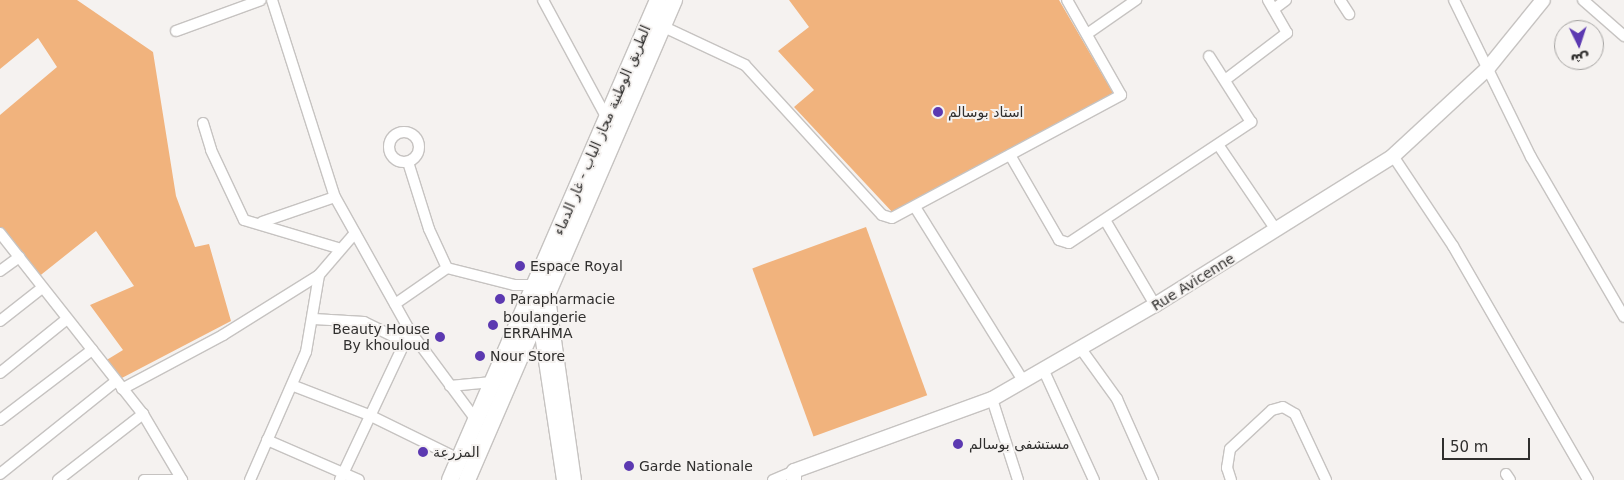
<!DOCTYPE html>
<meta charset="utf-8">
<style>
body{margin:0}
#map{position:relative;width:1624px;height:480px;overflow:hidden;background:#f5f2f0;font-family:"DejaVu Sans",Vazirmatn,sans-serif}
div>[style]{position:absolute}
.green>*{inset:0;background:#f1b37d;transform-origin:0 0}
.roads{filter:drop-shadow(1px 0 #c6c3c1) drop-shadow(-1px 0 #c6c3c1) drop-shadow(0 1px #c6c3c1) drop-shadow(0 -1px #c6c3c1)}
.street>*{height:10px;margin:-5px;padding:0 5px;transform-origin:5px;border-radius:5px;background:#fff}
.street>.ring{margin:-5px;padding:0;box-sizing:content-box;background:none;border:10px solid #fff;border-radius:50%}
.secondary>*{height:14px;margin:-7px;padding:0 7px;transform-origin:7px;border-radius:7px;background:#fff}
.primary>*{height:16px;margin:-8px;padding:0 8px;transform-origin:8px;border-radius:8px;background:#fff}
.dots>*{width:14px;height:14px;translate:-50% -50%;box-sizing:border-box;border:2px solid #f5f2f0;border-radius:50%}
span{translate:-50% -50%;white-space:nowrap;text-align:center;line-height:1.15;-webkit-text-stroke:4px #f5f2f0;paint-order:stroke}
.poi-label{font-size:14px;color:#302f2e}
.left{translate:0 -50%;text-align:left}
.right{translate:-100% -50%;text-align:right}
.street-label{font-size:14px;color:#302f2e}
.north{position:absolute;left:1554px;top:20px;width:50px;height:50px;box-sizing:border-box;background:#f5f2f0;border:1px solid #a6a4a2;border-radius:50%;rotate:176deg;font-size:14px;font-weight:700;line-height:20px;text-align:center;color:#302f2e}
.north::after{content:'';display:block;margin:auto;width:18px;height:22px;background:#5c39b1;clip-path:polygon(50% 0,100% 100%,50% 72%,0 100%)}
.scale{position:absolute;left:1442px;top:438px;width:88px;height:22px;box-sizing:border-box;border:2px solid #302f2e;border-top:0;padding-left:6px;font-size:15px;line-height:18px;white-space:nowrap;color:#302f2e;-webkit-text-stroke:4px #f5f2f0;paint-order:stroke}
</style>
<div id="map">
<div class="green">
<div style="clip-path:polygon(0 0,77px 0,153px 52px,176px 196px,195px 247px,209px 244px,231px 321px,118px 380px,105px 361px,123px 350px,90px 305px,134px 286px,96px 231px,37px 278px,0 227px,0 115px,57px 67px,38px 38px,0 69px)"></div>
<div style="clip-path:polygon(789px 0,1059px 0,1113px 93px,894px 214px,794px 107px,814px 90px,778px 51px,809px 27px)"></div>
<div style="left:866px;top:227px;width:179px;height:121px;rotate:70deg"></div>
</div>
<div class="roads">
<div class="street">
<div style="left:272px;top:0;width:207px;rotate:72.3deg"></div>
<div style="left:335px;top:197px;width:154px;rotate:60.8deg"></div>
<div style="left:410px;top:331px;width:111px;rotate:53.4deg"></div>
<div style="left:543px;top:0;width:136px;rotate:61.6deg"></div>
<div style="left:1340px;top:0;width:17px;rotate:57deg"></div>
<div style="left:1454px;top:0;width:175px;rotate:63.9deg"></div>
<div style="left:1531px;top:157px;width:185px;rotate:59.8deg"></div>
<div style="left:1583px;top:0;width:55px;rotate:41.3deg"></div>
<div style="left:1274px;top:9px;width:15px;rotate:-37deg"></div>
<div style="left:664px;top:27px;width:89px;rotate:25.1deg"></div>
<div style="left:745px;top:65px;width:203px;rotate:47.6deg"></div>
<div style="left:882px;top:215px;width:10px;rotate:17deg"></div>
<div style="left:892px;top:218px;width:260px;rotate:-28.2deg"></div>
<div style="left:1121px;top:95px;width:109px;rotate:-119.6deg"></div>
<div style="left:176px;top:31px;width:90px;rotate:-20deg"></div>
<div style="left:1087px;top:34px;width:60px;rotate:-34.8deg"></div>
<div style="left:1225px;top:80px;width:78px;rotate:-37.2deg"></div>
<div style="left:1287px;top:33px;width:38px;rotate:-120deg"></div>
<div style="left:203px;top:123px;width:28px;rotate:73deg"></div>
<div style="left:211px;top:150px;width:77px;rotate:64.8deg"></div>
<div style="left:244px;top:220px;width:98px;rotate:16.6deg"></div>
<div class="ring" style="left:389px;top:132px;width:20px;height:20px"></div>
<div style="left:1219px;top:146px;width:102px;rotate:55.8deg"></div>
<div style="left:1010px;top:155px;width:98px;rotate:60deg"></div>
<div style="left:1059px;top:240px;width:10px;rotate:17deg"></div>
<div style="left:1069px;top:243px;width:219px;rotate:-33.6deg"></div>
<div style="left:1251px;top:122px;width:78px;rotate:-122.5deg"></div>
<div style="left:1393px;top:156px;width:108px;rotate:56.3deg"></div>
<div style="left:1453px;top:246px;width:270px;rotate:60deg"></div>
<div style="left:408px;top:162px;width:70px;rotate:72.6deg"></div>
<div style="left:429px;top:229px;width:43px;rotate:65.2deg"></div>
<div style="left:915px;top:207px;width:206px;rotate:58.1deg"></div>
<div style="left:1105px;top:220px;width:99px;rotate:59.5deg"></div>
<div style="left:262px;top:222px;width:77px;rotate:-18.9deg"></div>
<div style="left:0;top:233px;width:231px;rotate:51.7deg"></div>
<div style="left:143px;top:414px;width:77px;rotate:59.4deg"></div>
<div style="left:0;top:271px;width:24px;rotate:-36deg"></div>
<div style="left:395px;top:304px;width:63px;rotate:-34.7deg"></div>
<div style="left:447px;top:268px;width:69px;rotate:14.2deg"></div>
<div style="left:514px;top:285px;width:22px"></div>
<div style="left:314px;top:319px;width:50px;rotate:3.4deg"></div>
<div style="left:364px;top:322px;width:46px;rotate:26deg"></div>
<div style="left:0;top:321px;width:53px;rotate:-38.2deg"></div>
<div style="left:1081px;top:349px;width:62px;rotate:54.2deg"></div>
<div style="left:1117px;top:399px;width:89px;rotate:66deg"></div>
<div style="left:1044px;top:371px;width:120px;rotate:65.4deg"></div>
<div style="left:0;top:373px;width:86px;rotate:-38.9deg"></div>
<div style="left:294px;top:386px;width:80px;rotate:21.1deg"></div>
<div style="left:369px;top:415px;width:100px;rotate:26.1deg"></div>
<div style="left:450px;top:386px;width:42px;rotate:-5.4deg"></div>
<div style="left:122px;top:389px;width:115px;rotate:-28.1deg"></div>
<div style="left:223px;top:335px;width:113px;rotate:-32deg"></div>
<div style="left:992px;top:399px;width:85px;rotate:72.2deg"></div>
<div style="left:0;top:420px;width:116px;rotate:-37.3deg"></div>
<div style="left:267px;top:440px;width:100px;rotate:23.5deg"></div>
<div style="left:0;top:474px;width:149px;rotate:-38.7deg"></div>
<div style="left:1506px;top:474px;width:7px;rotate:56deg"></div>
<div style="left:58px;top:480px;width:108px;rotate:-37.8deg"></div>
<div style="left:144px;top:480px;width:38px"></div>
<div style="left:250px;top:480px;width:140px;rotate:-66.4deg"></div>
<div style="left:306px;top:352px;width:78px;rotate:-80.4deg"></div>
<div style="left:319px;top:275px;width:55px;rotate:-49.4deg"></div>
<div style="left:340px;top:480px;width:165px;rotate:-64.8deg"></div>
<div style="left:773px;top:480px;width:23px;rotate:-23deg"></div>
<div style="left:1231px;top:480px;width:13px;rotate:-108deg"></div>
<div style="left:1227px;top:468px;width:19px;rotate:-81deg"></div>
<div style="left:1230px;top:449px;width:57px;rotate:-42.9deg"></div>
<div style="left:1272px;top:410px;width:11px;rotate:-15deg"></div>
<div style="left:1283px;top:407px;width:14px;rotate:30deg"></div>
<div style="left:1295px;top:414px;width:73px;rotate:64.8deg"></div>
</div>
<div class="secondary">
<div style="left:547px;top:291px;width:191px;rotate:81.9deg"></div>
<div style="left:538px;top:308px;width:174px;rotate:81.4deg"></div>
<div style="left:794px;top:480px;width:9px;rotate:-90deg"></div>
<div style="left:794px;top:471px;width:211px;rotate:-20deg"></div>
<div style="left:992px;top:399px;width:188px;rotate:-30deg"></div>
<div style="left:1155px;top:305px;width:281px;rotate:-32deg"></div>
<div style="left:1393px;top:156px;width:129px;rotate:-42.8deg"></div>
<div style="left:1488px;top:68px;width:87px;rotate:-51deg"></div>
</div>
<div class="primary">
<div style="left:450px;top:480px;width:523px;rotate:-66.57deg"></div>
<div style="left:467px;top:480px;width:523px;rotate:-66.67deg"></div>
</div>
</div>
<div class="dots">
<div style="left:938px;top:112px;background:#5c39b1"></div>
<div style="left:520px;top:266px;background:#5c39b1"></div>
<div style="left:500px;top:299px;background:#5c39b1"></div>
<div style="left:493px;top:325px;background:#5c39b1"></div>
<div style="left:440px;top:337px;background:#5c39b1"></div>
<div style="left:480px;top:356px;background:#5c39b1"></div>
<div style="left:958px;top:444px;background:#5c39b1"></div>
<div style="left:423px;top:452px;background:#5c39b1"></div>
<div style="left:629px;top:466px;background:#5c39b1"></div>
</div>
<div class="poi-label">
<span class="left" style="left:948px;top:112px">استاد بوسالم</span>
<span class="left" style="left:530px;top:266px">Espace Royal</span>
<span class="left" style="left:510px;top:299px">Parapharmacie</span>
<span class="left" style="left:503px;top:325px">boulangerie<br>ERRAHMA</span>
<span class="right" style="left:430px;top:337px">Beauty House<br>By khouloud</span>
<span class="left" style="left:490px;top:356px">Nour Store</span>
<span class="left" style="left:969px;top:444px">مستشفى بوسالم</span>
<span class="left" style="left:433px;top:452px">المزرعة</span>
<span class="left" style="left:639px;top:466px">Garde Nationale</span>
</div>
<div class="street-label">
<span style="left:602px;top:130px;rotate:-67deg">الطريق الوطنية مجاز الباب - غار الدماء</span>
<span style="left:1193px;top:282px;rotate:-32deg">Rue Avicenne</span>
</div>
<div class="north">ش</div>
<div class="scale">50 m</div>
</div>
